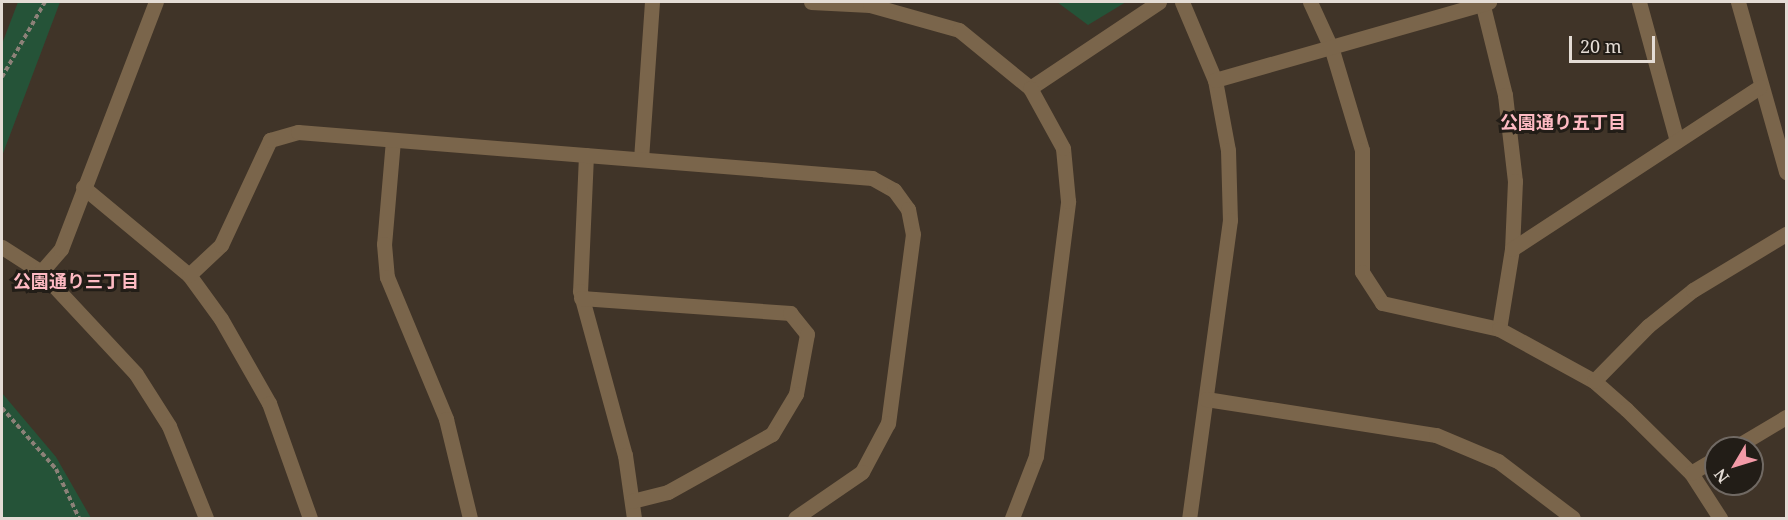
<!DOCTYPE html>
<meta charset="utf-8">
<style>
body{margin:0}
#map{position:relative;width:1788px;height:520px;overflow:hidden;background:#403428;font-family:"Noto Serif","Noto Sans JP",serif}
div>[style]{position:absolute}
.green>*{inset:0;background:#255338}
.path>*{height:4px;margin-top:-2px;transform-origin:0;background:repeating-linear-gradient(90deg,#8c8178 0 4.5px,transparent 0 7.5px)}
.minor>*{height:15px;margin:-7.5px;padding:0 7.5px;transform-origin:7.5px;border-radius:7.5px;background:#7a654b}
span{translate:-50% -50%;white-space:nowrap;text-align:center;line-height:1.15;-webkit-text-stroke:6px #221d17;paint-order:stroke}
.neighbourhood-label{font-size:18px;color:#febac3;font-weight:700}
.frame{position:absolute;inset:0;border:3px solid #e4dcd5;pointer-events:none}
.north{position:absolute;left:1704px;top:436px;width:60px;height:60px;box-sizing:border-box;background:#221d17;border:2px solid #706963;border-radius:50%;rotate:232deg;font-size:16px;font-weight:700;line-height:24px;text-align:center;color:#e4dcd5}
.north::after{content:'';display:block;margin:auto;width:21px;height:27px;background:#f39aa7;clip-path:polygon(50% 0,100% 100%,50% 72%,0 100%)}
.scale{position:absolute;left:1569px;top:36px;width:86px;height:27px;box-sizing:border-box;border:3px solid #e4dcd5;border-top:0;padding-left:8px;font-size:18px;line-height:21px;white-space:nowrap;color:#e4dcd5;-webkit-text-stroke:4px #221d17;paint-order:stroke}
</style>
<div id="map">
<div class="green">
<div style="clip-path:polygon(18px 2px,60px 2px,2px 156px,2px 44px)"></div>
<div style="clip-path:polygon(1057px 2px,1126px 2px,1088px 25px)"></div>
<div style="clip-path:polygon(2px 393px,56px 457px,91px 518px,2px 518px)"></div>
</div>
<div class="path">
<div style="left:2px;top:77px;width:86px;rotate:-60.2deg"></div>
<div style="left:2px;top:408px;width:81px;rotate:48.5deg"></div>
<div style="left:56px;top:469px;width:54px;rotate:64.9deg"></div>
</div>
<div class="minor">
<div style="left:811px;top:2px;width:59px;rotate:2.9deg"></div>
<div style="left:870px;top:5px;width:92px;rotate:15.7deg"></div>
<div style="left:959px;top:30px;width:92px;rotate:39.2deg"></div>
<div style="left:1030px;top:88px;width:155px;rotate:-33.7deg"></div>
<div style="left:1182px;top:2px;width:85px;rotate:67.1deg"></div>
<div style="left:1215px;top:80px;width:71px;rotate:79.5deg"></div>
<div style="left:1228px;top:150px;width:70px;rotate:88.4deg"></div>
<div style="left:1230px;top:220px;width:301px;rotate:97.8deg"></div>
<div style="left:1310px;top:2px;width:53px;rotate:65.4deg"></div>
<div style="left:1332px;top:50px;width:104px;rotate:73.3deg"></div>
<div style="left:1362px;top:150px;width:122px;rotate:90deg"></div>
<div style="left:1362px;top:272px;width:37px;rotate:57deg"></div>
<div style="left:1382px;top:303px;width:120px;rotate:12.5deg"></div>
<div style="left:1482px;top:2px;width:96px;rotate:76.1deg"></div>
<div style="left:1505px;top:95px;width:87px;rotate:83.4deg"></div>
<div style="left:1515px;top:181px;width:68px;rotate:92.5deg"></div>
<div style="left:1512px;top:249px;width:81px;rotate:99.2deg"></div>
<div style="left:1499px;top:329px;width:108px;rotate:28.7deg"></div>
<div style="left:1594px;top:381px;width:43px;rotate:41.2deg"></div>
<div style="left:1626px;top:409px;width:91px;rotate:44.6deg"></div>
<div style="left:1691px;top:473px;width:54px;rotate:57.2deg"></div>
<div style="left:1639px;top:2px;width:144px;rotate:74.7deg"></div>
<div style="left:1738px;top:2px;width:177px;rotate:74.2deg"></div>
<div style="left:1215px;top:80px;width:285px;rotate:-15.9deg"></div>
<div style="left:393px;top:140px;width:104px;rotate:94.9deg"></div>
<div style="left:384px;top:244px;width:33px;rotate:85deg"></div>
<div style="left:387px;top:277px;width:154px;rotate:67.4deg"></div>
<div style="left:446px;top:419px;width:102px;rotate:76.4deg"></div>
<div style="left:586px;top:155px;width:136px;rotate:92.5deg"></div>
<div style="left:580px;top:291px;width:170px;rotate:74.7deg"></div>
<div style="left:625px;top:455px;width:64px;rotate:81.9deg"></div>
<div style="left:641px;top:159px;width:157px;rotate:-86deg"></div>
<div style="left:83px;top:187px;width:138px;rotate:39.7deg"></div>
<div style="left:189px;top:275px;width:54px;rotate:54deg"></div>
<div style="left:221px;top:319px;width:97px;rotate:60.3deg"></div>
<div style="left:269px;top:403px;width:122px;rotate:70.4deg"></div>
<div style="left:2px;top:247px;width:46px;rotate:32.7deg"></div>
<div style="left:41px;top:272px;width:139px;rotate:47deg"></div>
<div style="left:136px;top:374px;width:62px;rotate:57.6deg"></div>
<div style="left:169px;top:426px;width:99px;rotate:68.1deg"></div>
<div style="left:1512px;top:249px;width:296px;rotate:-33.2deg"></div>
<div style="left:41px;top:272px;width:30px;rotate:-49deg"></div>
<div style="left:61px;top:249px;width:265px;rotate:-69deg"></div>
<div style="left:189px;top:275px;width:44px;rotate:-43.2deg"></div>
<div style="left:221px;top:245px;width:116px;rotate:-65deg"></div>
<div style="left:270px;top:140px;width:29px;rotate:-16deg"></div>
<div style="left:298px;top:132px;width:576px;rotate:4.58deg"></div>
<div style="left:872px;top:178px;width:25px;rotate:29deg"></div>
<div style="left:894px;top:190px;width:24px;rotate:54deg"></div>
<div style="left:908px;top:209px;width:25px;rotate:79deg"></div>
<div style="left:913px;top:234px;width:191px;rotate:97.5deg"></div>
<div style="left:888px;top:423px;width:55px;rotate:118deg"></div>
<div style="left:862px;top:472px;width:81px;rotate:145.5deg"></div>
<div style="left:581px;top:298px;width:210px;rotate:4.1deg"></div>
<div style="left:790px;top:313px;width:27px;rotate:51deg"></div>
<div style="left:807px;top:334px;width:61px;rotate:100.4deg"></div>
<div style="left:796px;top:394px;width:47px;rotate:121deg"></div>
<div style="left:772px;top:434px;width:119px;rotate:150.9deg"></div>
<div style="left:668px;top:492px;width:37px;rotate:166deg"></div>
<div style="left:1594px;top:381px;width:77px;rotate:-45.5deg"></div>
<div style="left:1648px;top:326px;width:58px;rotate:-38.7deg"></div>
<div style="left:1693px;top:290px;width:109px;rotate:-31.1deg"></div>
<div style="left:1206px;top:399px;width:233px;rotate:8.9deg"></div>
<div style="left:1436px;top:435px;width:67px;rotate:22.8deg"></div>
<div style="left:1498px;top:461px;width:94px;rotate:37.2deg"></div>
<div style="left:1734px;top:448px;width:61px;rotate:-30.8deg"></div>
<div style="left:1691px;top:473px;width:29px;rotate:-31deg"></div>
<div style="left:1012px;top:518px;width:66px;rotate:-68.8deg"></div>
<div style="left:1036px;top:456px;width:257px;rotate:-82.8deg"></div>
<div style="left:1068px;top:201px;width:53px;rotate:-95.4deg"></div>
<div style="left:1063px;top:148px;width:68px;rotate:-118.8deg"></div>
</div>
<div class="neighbourhood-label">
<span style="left:1563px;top:122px">公園通り五丁目</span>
<span style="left:76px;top:281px">公園通り三丁目</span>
</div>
<div class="frame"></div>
<div class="north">N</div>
<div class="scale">20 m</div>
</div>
